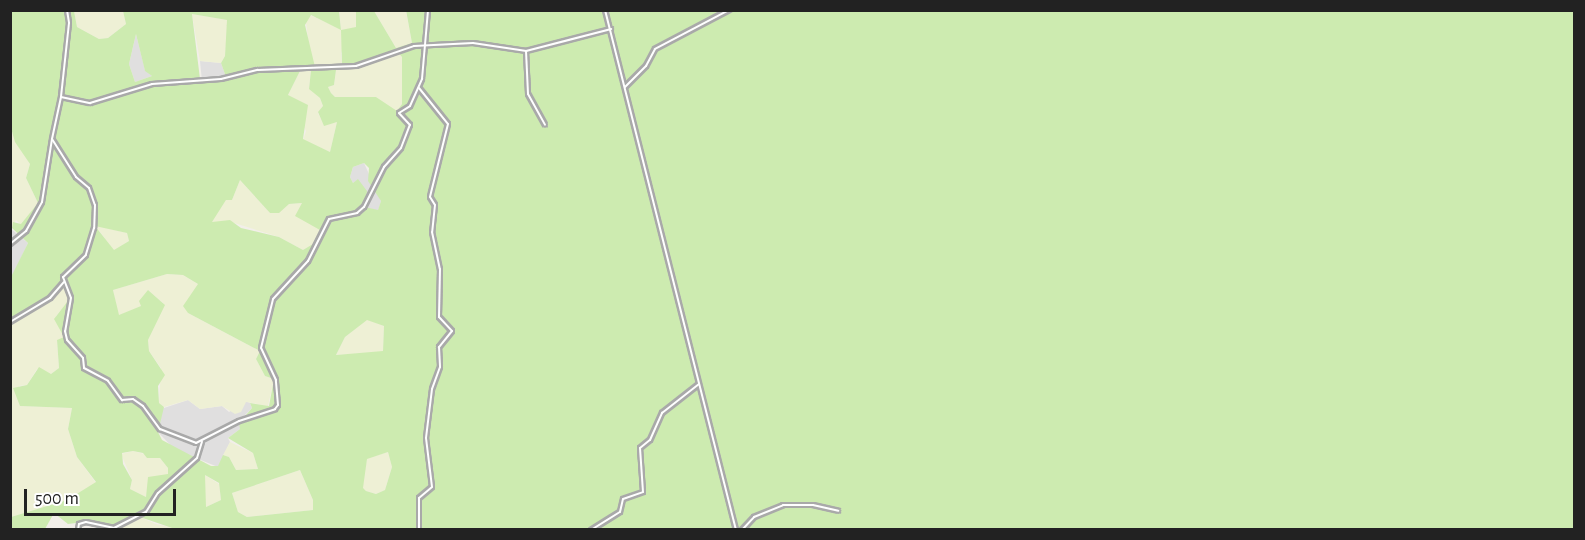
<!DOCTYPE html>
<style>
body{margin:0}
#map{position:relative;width:1585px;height:540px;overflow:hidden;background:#f2efe9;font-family:"Alegreya Sans",sans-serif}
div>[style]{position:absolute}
.residential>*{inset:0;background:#e0dfdf}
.farmland>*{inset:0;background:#eef0d5}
.grass>*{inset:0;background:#cdebb0}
.roads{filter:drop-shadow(2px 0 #a9a9a9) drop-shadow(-2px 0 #a9a9a9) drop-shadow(0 2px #a9a9a9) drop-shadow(0 -2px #a9a9a9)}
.minor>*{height:2px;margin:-1px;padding:0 1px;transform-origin:1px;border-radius:1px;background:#fff}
span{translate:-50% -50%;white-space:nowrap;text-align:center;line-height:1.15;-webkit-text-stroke:4.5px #fff;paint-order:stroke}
.frame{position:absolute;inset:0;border:12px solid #222;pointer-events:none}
.scale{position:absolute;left:24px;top:489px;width:152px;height:27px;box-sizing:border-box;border:3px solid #222;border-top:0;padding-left:8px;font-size:18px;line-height:21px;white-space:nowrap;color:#222;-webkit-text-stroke:4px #fff;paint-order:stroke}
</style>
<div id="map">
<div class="residential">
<div style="clip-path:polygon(136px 34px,145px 70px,152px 76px,135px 82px,129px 64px)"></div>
<div style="clip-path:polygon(200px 61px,221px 63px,226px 77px,202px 81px)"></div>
<div style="clip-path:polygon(364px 163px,381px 201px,378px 211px,365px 207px,358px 180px,353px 183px,350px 177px,353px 167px)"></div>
<div style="clip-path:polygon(10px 228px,28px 243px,11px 279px)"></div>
<div style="clip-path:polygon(188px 400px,200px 409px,222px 406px,229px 412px,246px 401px,250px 403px,252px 408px,243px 417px,240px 429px,228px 438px,230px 442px,218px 467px,174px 449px,158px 432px,161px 409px)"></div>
</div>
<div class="farmland">
<div style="clip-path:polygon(74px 11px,123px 11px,126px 24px,108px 38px,99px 39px,77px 27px)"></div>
<div style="clip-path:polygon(339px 11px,356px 11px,356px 27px,341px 53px,342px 66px,316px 67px,310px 56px,306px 22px,310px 15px,341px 29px)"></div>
<div style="clip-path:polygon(374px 11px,406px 11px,412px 43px,396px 48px)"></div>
<div style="clip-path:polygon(192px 14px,228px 20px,225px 56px,221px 63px,200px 61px)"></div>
<div style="clip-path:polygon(397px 51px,402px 57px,402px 104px,397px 112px,376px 97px,335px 97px,331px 93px,328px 87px,334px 85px,336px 70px)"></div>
<div style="clip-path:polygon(311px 70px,309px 88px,320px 98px,323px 106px,318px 113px,324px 125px,337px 122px,330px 152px,303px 140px,306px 131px,288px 95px,300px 71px)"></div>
<div style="clip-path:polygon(10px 128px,30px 164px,26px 178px,38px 203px,21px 225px,16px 220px,11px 228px)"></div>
<div style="clip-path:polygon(240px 180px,270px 213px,289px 204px,303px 203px,300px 207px,320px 230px,313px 245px,303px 250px,279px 237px,231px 222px,211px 222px,226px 200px,232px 200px)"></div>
<div style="clip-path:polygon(95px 225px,127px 233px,129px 241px,114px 251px)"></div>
<div style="clip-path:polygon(167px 274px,183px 275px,198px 284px,188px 313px,260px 351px,256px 359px,265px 376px,274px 379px,268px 406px,246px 402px,241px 412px,235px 414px,222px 406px,200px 409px,188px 400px,164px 407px,159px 403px,161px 368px,149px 351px,148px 340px,163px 303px,149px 291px,142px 306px,118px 316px,113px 290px)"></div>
<div style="clip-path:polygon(63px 283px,71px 298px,56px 316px,64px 337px,57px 341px,59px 368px,51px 374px,37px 369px,27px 385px,19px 386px,20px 406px,72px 408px,68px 429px,77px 457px,96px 483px,67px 500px,11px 517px,11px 323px,53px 298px)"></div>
<div style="clip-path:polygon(367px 319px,384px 326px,383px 352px,336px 355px,345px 337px)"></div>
<div style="clip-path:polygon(230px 442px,253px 453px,258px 469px,236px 470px,229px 457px,223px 455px)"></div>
<div style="clip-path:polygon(133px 451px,160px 458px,168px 468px,168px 474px,148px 487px,146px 497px,130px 489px,132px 480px,121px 454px)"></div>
<div style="clip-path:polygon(388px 452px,392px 467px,385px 490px,376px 494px,366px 491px,362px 488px,367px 458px)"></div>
<div style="clip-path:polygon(300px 470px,313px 500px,313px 510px,247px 517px,238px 512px,232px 493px)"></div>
<div style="clip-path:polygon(205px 475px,219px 484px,221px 500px,206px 507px,203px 485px)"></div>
<div style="clip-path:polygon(140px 517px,156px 524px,178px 529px,116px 530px)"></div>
</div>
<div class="grass">
<div style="clip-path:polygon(evenodd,406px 10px,1574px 11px,1574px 529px,178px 530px,140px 517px,118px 529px,87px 524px,76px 530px,76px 523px,68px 524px,54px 513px,45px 529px,11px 529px,11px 517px,67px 500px,96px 482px,77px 457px,68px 429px,72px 408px,20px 406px,13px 388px,27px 385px,39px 367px,51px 374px,59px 368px,57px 340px,64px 337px,54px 319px,71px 297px,63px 283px,53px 298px,11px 323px,10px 279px,28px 243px,12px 228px,13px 222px,21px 224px,38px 203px,26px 178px,30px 164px,15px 142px,11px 128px,11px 11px,74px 11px,77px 27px,99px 39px,108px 38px,126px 24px,123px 11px,339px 11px,341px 30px,356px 27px,356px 11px,374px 11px,396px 48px,412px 43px,406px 10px,192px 14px,227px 20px,225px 56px,221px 63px,226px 77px,200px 79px,192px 14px,406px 10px,311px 15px,341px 30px,342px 65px,315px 67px,305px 25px,311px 15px,406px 10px,136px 34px,145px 71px,152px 76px,135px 82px,129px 64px,136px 34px,406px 10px,397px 51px,402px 57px,402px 104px,397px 111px,376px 97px,335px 97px,331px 93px,328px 87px,334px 85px,336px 70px,363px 66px,397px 51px,406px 10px,305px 70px,311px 70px,309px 89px,320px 98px,323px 106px,318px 112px,324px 126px,337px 122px,330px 152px,303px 139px,308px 105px,288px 95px,300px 71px,305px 70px,406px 10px,364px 163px,369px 168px,368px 181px,381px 201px,378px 210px,365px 207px,367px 191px,358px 179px,353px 183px,350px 177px,353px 167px,364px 163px,406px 10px,240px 180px,270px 213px,279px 213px,289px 204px,302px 203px,295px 216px,320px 230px,313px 244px,303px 250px,279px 237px,241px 228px,230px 220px,212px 222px,226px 200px,232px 200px,240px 180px,406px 10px,95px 226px,127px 233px,129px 241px,114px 250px,95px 226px,406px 10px,167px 274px,183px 275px,198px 284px,183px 306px,188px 313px,260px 351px,256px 359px,265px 376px,274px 379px,269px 406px,250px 403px,252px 408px,239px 423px,240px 429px,228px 438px,253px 453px,258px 469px,236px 470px,229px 457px,223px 455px,218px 466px,211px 466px,162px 440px,158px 432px,164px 407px,159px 403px,158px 386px,165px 375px,149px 351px,148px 340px,165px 305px,148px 290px,139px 301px,141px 306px,119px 315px,113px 290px,167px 274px,406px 10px,367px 320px,384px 326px,383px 351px,336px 355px,345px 337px,367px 320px,406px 10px,133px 451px,143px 453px,147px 458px,160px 458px,168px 468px,168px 474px,148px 477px,146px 497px,130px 489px,132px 480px,123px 464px,122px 453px,133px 451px,406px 10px,388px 452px,392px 467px,385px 490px,376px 494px,366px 491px,363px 488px,367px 459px,388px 452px,406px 10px,300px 470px,313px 500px,313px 510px,247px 517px,238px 512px,232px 493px,300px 470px,406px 10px,205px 475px,219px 483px,221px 500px,206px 507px,205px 475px)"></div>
</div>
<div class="roads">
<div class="minor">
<div style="left:67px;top:10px;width:13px;rotate:81deg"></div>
<div style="left:69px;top:23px;width:74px;rotate:96.2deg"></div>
<div style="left:61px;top:97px;width:30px;rotate:12deg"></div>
<div style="left:90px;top:103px;width:65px;rotate:-17deg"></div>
<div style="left:152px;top:84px;width:69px;rotate:-4.1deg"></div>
<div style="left:221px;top:79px;width:38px;rotate:-14deg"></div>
<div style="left:258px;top:70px;width:98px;rotate:-2.3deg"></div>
<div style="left:356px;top:66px;width:61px;rotate:-19deg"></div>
<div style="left:414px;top:46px;width:59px;rotate:-2.9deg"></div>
<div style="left:473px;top:43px;width:54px;rotate:8.6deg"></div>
<div style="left:526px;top:51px;width:88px;rotate:-14.5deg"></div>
<div style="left:605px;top:10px;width:536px;rotate:75.86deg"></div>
<div style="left:526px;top:51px;width:43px;rotate:87.3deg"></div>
<div style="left:528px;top:94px;width:35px;rotate:61deg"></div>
<div style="left:625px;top:87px;width:30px;rotate:-45deg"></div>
<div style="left:646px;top:66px;width:19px;rotate:-62deg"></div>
<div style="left:655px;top:49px;width:84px;rotate:-27.8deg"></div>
<div style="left:419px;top:88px;width:46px;rotate:51.1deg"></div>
<div style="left:448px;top:124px;width:75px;rotate:103.9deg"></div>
<div style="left:430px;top:197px;width:9px;rotate:58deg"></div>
<div style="left:435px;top:205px;width:27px;rotate:96deg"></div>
<div style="left:432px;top:232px;width:38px;rotate:78deg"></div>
<div style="left:440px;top:269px;width:48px;rotate:91.2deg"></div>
<div style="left:439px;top:317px;width:19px;rotate:47deg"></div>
<div style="left:452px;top:331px;width:21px;rotate:129deg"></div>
<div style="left:439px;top:347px;width:20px;rotate:87deg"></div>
<div style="left:440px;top:367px;width:23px;rotate:110deg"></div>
<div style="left:432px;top:389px;width:49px;rotate:97deg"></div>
<div style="left:426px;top:438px;width:49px;rotate:83deg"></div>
<div style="left:432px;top:487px;width:17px;rotate:140deg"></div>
<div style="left:419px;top:498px;width:32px;rotate:90deg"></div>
<div style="left:61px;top:97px;width:43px;rotate:102.1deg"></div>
<div style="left:52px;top:139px;width:45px;rotate:57.7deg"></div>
<div style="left:76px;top:177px;width:17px;rotate:40deg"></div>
<div style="left:89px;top:188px;width:18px;rotate:71deg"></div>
<div style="left:95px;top:205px;width:23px;rotate:92deg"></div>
<div style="left:94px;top:228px;width:28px;rotate:107deg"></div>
<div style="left:86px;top:255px;width:32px;rotate:136deg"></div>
<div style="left:63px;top:277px;width:22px;rotate:69deg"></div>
<div style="left:71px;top:298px;width:34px;rotate:100deg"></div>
<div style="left:65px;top:331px;width:9px;rotate:77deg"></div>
<div style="left:67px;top:340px;width:24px;rotate:48deg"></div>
<div style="left:83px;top:358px;width:10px;rotate:84deg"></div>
<div style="left:84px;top:368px;width:27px;rotate:28deg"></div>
<div style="left:108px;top:381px;width:24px;rotate:54deg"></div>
<div style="left:122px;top:400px;width:11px;rotate:-5deg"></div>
<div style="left:133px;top:399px;width:12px;rotate:35deg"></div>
<div style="left:143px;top:406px;width:29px;rotate:54deg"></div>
<div style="left:160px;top:429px;width:39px;rotate:21deg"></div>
<div style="left:196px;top:443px;width:48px;rotate:-27.1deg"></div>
<div style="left:239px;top:421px;width:38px;rotate:-18deg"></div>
<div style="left:275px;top:409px;width:5px;rotate:-53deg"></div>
<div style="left:278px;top:405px;width:25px;rotate:-95deg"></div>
<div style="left:276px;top:380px;width:35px;rotate:-115deg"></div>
<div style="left:261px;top:348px;width:50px;rotate:-76.2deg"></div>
<div style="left:273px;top:299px;width:52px;rotate:-47.4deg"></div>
<div style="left:308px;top:261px;width:47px;rotate:-63.4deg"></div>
<div style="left:329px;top:219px;width:29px;rotate:-12deg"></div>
<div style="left:357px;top:213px;width:9px;rotate:-41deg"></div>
<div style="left:364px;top:207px;width:45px;rotate:-63.4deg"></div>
<div style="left:384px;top:167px;width:25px;rotate:-48deg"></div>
<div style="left:401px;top:148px;width:25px;rotate:-69deg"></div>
<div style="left:410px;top:125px;width:16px;rotate:-133deg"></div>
<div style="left:399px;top:113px;width:13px;rotate:-32deg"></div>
<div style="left:410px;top:106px;width:30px;rotate:-66deg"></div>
<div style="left:422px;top:79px;width:69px;rotate:-85deg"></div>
<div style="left:10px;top:244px;width:21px;rotate:-39deg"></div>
<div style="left:26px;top:231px;width:33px;rotate:-61deg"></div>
<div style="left:42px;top:202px;width:64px;rotate:-81deg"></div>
<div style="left:10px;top:322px;width:47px;rotate:-31deg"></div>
<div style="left:50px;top:298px;width:21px;rotate:-49deg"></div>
<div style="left:78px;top:530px;width:6px;rotate:-81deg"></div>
<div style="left:79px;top:524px;width:7px;rotate:-16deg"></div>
<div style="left:86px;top:522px;width:29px;rotate:12deg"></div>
<div style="left:114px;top:528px;width:36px;rotate:-27deg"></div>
<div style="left:146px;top:512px;width:22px;rotate:-58deg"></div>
<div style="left:158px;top:493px;width:52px;rotate:-41.9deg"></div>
<div style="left:197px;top:458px;width:17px;rotate:-73deg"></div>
<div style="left:591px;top:530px;width:34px;rotate:-32deg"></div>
<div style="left:620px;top:512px;width:13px;rotate:-77deg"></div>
<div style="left:623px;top:499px;width:21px;rotate:-19deg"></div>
<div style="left:643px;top:492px;width:44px;rotate:-93.9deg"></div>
<div style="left:640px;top:448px;width:13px;rotate:-39deg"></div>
<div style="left:650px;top:440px;width:30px;rotate:-66deg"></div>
<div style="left:662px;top:413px;width:47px;rotate:-38.1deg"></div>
<div style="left:742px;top:530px;width:18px;rotate:-47deg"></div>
<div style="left:754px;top:517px;width:31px;rotate:-22deg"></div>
<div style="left:783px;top:505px;width:30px"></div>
<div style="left:813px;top:505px;width:26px;rotate:13deg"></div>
</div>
</div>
<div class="frame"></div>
<div class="scale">500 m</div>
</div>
